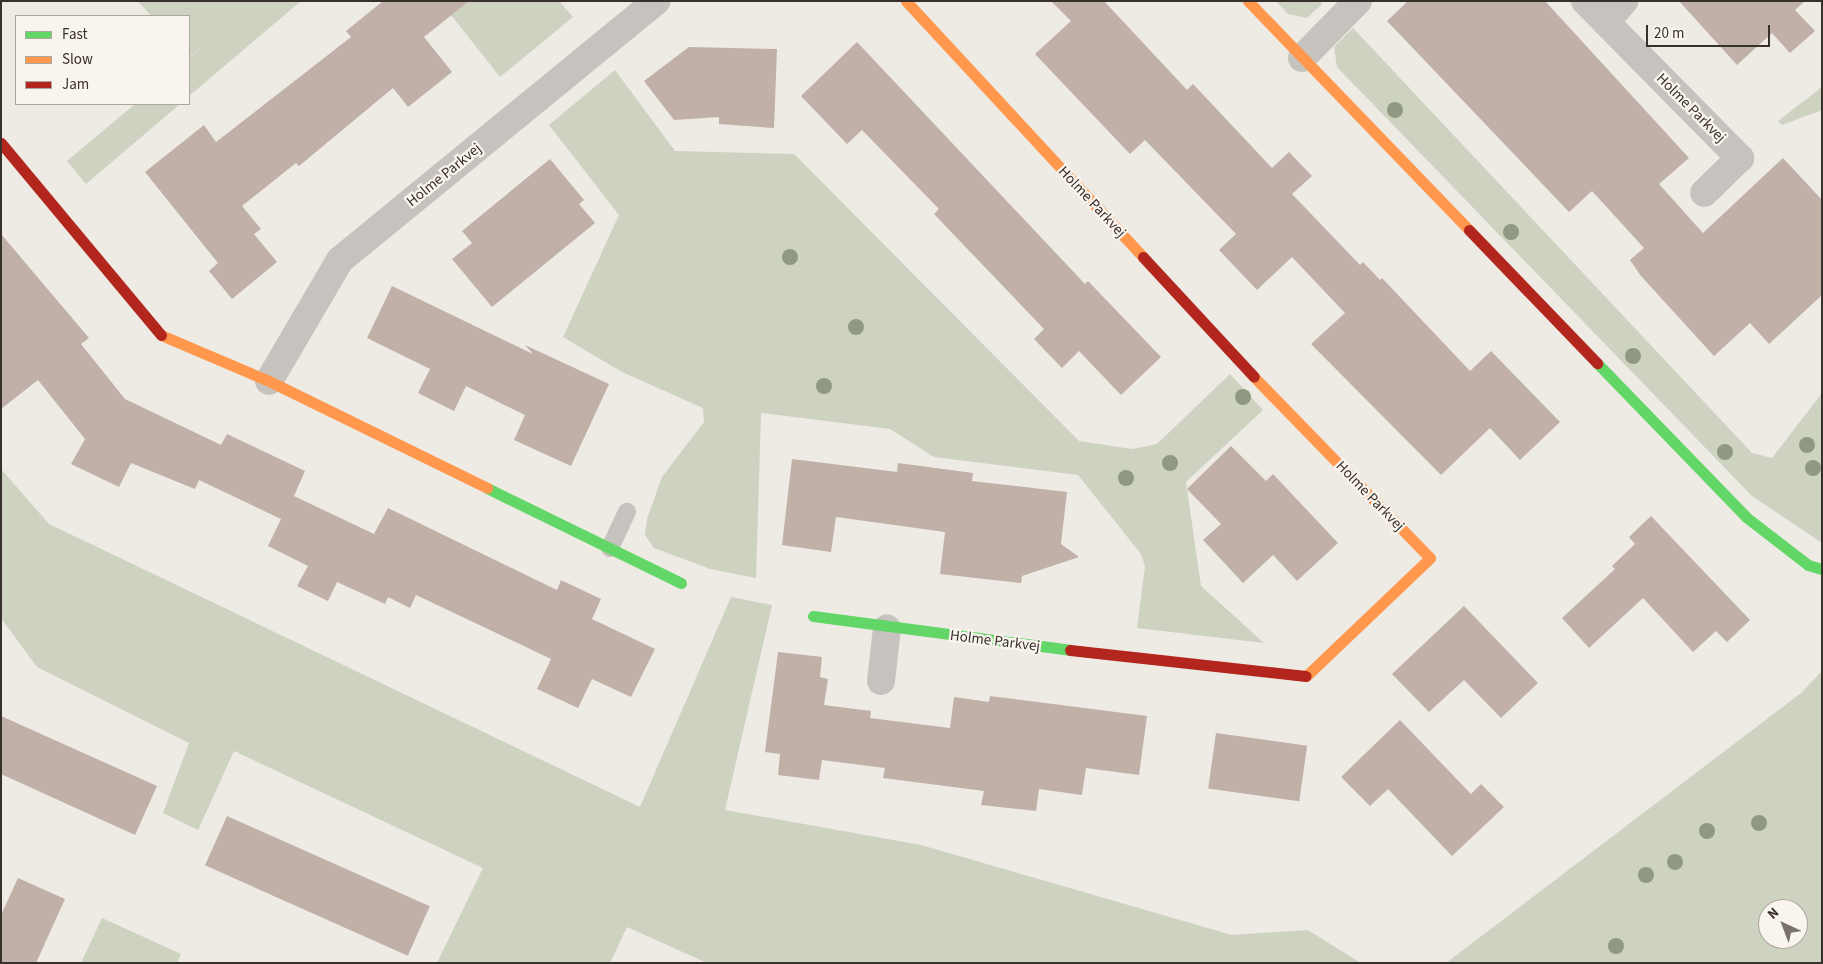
<!DOCTYPE html>
<style>
body{margin:0}
#map{position:relative;width:1823px;height:964px;overflow:hidden;background:#eeeae4;font-family:"Source Sans 3",sans-serif}
div>[style]{position:absolute}
.green>*{inset:0;background:#ced2c0}
.building>*{inset:0;background:#c0b0a8;transform-origin:0 0}
.lane>*{height:18px;margin:-9px;padding:0 9px;transform-origin:9px;border-radius:9px;background:#c6c2bd}
.street>*{height:28px;margin:-14px;padding:0 14px;transform-origin:14px;border-radius:14px;background:#c6c2bd}
.fast>*{height:11px;margin:-5.5px;padding:0 5.5px;transform-origin:5.5px;border-radius:5.5px;background:#63d668}
.slow>*{height:11px;margin:-5.5px;padding:0 5.5px;transform-origin:5.5px;border-radius:5.5px;background:#ff974d}
.jam>*{height:11px;margin:-5.5px;padding:0 5.5px;transform-origin:5.5px;border-radius:5.5px;background:#b3261e}
.trees>*{width:16px;height:16px;margin:-8px;border-radius:50%;background:#909882}
span{translate:-50% -50%;white-space:nowrap;text-align:center;line-height:1.15;-webkit-text-stroke:4.5px #f9f4ed;paint-order:stroke}
.street-label{font-size:15px;color:#38302b}
.frame{position:absolute;inset:0;border:2px solid #38302b;pointer-events:none}
.legend{position:absolute;left:15px;top:15px;width:175px;height:90px;box-sizing:border-box;background:#f9f4ed;border:1px solid #aca69f;margin:0;padding:6px 9px;list-style:none;font-size:15px;color:#38302b}
.legend li{display:flex;align-items:center;gap:10px;height:25px}
.legend b{width:25px;border:1px solid #aca69f}
.north{position:absolute;left:1758px;top:899px;width:50px;height:50px;box-sizing:border-box;background:#f9f4ed;border:1px solid #aca69f;border-radius:50%;rotate:317deg;font-size:14px;font-weight:700;line-height:20px;text-align:center;color:#38302b}
.north::after{content:'';display:block;margin:auto;width:18px;height:22px;background:#78716c;clip-path:polygon(50% 0,100% 100%,50% 72%,0 100%)}
.scale{position:absolute;left:1646px;top:25px;width:124px;height:22px;box-sizing:border-box;border:2px solid #38302b;border-top:0;padding-left:6px;font-size:15px;line-height:18px;white-space:nowrap;color:#38302b;-webkit-text-stroke:4px #f9f4ed;paint-order:stroke}
</style>
<div id="map">
<div class="green">
<div style="clip-path:polygon(138px 1px,301px 1px,189px 96px,189px 58px,207px 42px,189px 57px,189px 16px,151px 16px)"></div>
<div style="clip-path:polygon(440px 1px,559px 1px,573px 17px,500px 77px)"></div>
<div style="clip-path:polygon(1276px 1px,1320px 1px,1322px 4px,1307px 18px,1288px 14px)"></div>
<div style="clip-path:polygon(1353px 28px,1752px 453px,1772px 458px,1822px 393px,1822px 543px,1752px 496px,1337px 67px,1334px 47px)"></div>
<div style="clip-path:polygon(615px 70px,675px 151px,794px 154px,1079px 441px,1132px 449px,1157px 444px,1230px 374px,1263px 410px,1186px 482px,1201px 586px,1264px 643px,1137px 628px,1145px 566px,1141px 554px,1078px 475px,934px 457px,890px 429px,761px 413px,756px 578px,710px 569px,654px 548px,645px 535px,647px 519px,662px 477px,704px 422px,703px 408px,622px 372px,563px 337px,619px 215px,549px 125px)"></div>
<div style="clip-path:polygon(1822px 87px,1822px 110px,1782px 125px,1778px 121px)"></div>
<div style="clip-path:polygon(135px 104px,180px 104px,86px 184px,67px 161px)"></div>
<div style="clip-path:polygon(1px 469px,49px 524px,640px 807px,731px 597px,772px 605px,725px 810px,921px 845px,1232px 935px,1308px 930px,1359px 962px,1376px 963px,707px 963px,627px 927px,610px 963px,437px 963px,483px 868px,234px 751px,198px 830px,163px 813px,189px 743px,37px 667px,1px 618px)"></div>
<div style="clip-path:polygon(evenodd,1822px 671px,1822px 963px,1446px 963px,1801px 693px,1822px 671px,1768px 909px,1798px 909px,1798px 939px,1768px 939px,1768px 909px)"></div>
<div style="clip-path:polygon(102px 918px,181px 954px,177px 963px,81px 963px)"></div>
</div>
<div class="building">
<div style="clip-path:polygon(383px 1px,469px 1px,424px 37px,452px 72px,408px 107px,393px 88px,299px 166px,296px 163px,242px 206px,261px 229px,254px 234px,277px 262px,232px 299px,209px 271px,218px 263px,145px 172px,204px 125px,216px 142px,351px 37px,346px 31px)"></div>
<div style="clip-path:polygon(1051px 1px,1104px 1px,1187px 90px,1193px 84px,1272px 168px,1289px 152px,1312px 176px,1292px 194px,1360px 265px,1363px 262px,1380px 280px,1382px 278px,1470px 371px,1491px 351px,1560px 422px,1520px 460px,1490px 428px,1441px 475px,1311px 344px,1345px 313px,1292px 257px,1257px 290px,1219px 250px,1236px 234px,1145px 140px,1130px 154px,1035px 54px,1071px 21px)"></div>
<div style="clip-path:polygon(1408px 1px,1545px 1px,1689px 158px,1659px 184px,1703px 233px,1783px 158px,1822px 200px,1822px 295px,1769px 344px,1750px 323px,1714px 356px,1641px 276px,1630px 260px,1644px 248px,1592px 191px,1569px 212px,1387px 21px)"></div>
<div style="clip-path:polygon(1679px 1px,1805px 1px,1795px 10px,1815px 31px,1790px 53px,1772px 33px,1737px 65px)"></div>
<div style="clip-path:polygon(857px 42px,1085px 284px,1088px 281px,1161px 357px,1121px 395px,1079px 351px,1062px 368px,1034px 339px,1044px 329px,934px 214px,939px 209px,862px 130px,847px 144px,801px 96px)"></div>
<div style="clip-path:polygon(689px 47px,777px 49px,774px 128px,719px 124px,719px 117px,674px 120px,644px 81px)"></div>
<div style="clip-path:polygon(550px 159px,584px 200px,579px 204px,595px 223px,492px 307px,452px 259px,472px 243px,462px 231px)"></div>
<div style="clip-path:polygon(1px 234px,89px 338px,81px 344px,125px 399px,221px 445px,227px 434px,305px 471px,294px 496px,374px 534px,388px 508px,557px 590px,561px 580px,601px 599px,592px 619px,655px 649px,631px 697px,592px 679px,578px 708px,537px 689px,551px 659px,416px 595px,410px 608px,388px 597px,385px 604px,337px 582px,328px 601px,297px 586px,308px 566px,268px 546px,281px 519px,199px 480px,195px 489px,131px 463px,119px 487px,71px 464px,85px 439px,38px 380px,1px 409px)"></div>
<div style="clip-path:polygon(392px 286px,533px 354px,525px 345px,609px 384px,571px 466px,514px 440px,525px 415px,466px 386px,454px 411px,418px 393px,430px 369px,367px 338px)"></div>
<div style="clip-path:polygon(1231px 446px,1266px 481px,1273px 474px,1338px 543px,1297px 581px,1273px 555px,1243px 583px,1203px 540px,1221px 524px,1187px 489px)"></div>
<div style="clip-path:polygon(792px 459px,897px 472px,898px 463px,973px 473px,972px 481px,1067px 492px,1061px 544px,1079px 557px,1022px 576px,1021px 583px,940px 574px,945px 532px,836px 517px,831px 552px,782px 545px)"></div>
<div style="clip-path:polygon(1651px 516px,1750px 620px,1727px 642px,1716px 631px,1693px 652px,1643px 598px,1589px 648px,1562px 618px,1615px 569px,1612px 566px,1635px 544px,1629px 537px)"></div>
<div style="clip-path:polygon(1464px 606px,1538px 683px,1501px 718px,1464px 680px,1429px 712px,1392px 674px)"></div>
<div style="clip-path:polygon(778px 652px,822px 657px,820px 677px,828px 679px,824px 705px,871px 711px,870px 718px,950px 728px,954px 697px,989px 702px,990px 696px,1147px 716px,1139px 775px,1086px 768px,1082px 795px,1039px 789px,1036px 811px,981px 805px,984px 791px,883px 778px,885px 768px,822px 760px,819px 780px,778px 775px,780px 754px,765px 752px)"></div>
<div style="clip-path:polygon(1px 716px,157px 786px,135px 835px,1px 774px)"></div>
<div style="clip-path:polygon(1400px 720px,1471px 794px,1481px 784px,1504px 807px,1452px 856px,1388px 789px,1370px 806px,1341px 777px)"></div>
<div style="left:1216px;top:733px;width:92px;height:56px;rotate:8deg"></div>
<div style="left:227px;top:816px;width:222px;height:54px;rotate:24deg"></div>
<div style="clip-path:polygon(18px 878px,65px 899px,36px 963px,1px 963px,1px 915px)"></div>
</div>
<div class="lane">
<div style="left:610px;top:548px;width:40px;rotate:-65deg"></div>
</div>
<div class="street">
<div style="left:1585px;top:1px;width:221px;rotate:45.4deg"></div>
<div style="left:1740px;top:158px;width:50px;rotate:135.8deg"></div>
<div style="left:1606px;top:22px;width:28px;rotate:-49deg"></div>
<div style="left:1302px;top:58px;width:80px;rotate:-45.5deg"></div>
<div style="left:269px;top:381px;width:140px;rotate:-59.6deg"></div>
<div style="left:340px;top:260px;width:409px;rotate:-39.3deg"></div>
<div style="left:881px;top:681px;width:53px;rotate:-83.5deg"></div>
</div>
<div class="fast">
<div style="left:1597px;top:363px;width:214px;rotate:45.9deg"></div>
<div style="left:1746px;top:517px;width:78px;rotate:37.7deg"></div>
<div style="left:1808px;top:565px;width:15px;rotate:16deg"></div>
<div style="left:487px;top:488px;width:216px;rotate:26.1deg"></div>
<div style="left:813px;top:616px;width:259px;rotate:7.5deg"></div>
</div>
<div class="slow">
<div style="left:906px;top:1px;width:349px;rotate:47.2deg"></div>
<div style="left:1248px;top:1px;width:318px;rotate:46deg"></div>
<div style="left:161px;top:335px;width:117px;rotate:23.1deg"></div>
<div style="left:269px;top:381px;width:243px;rotate:26.1deg"></div>
<div style="left:1254px;top:377px;width:252px;rotate:45.8deg"></div>
<div style="left:1430px;top:558px;width:171px;rotate:136.4deg"></div>
</div>
<div class="jam">
<div style="left:1px;top:143px;width:250px;rotate:50.2deg"></div>
<div style="left:1469px;top:230px;width:185px;rotate:46.1deg"></div>
<div style="left:1143px;top:257px;width:163px;rotate:47.2deg"></div>
<div style="left:1070px;top:650px;width:237px;rotate:6.3deg"></div>
</div>
<div class="trees">
<div style="left:1395px;top:110px"></div>
<div style="left:1511px;top:232px"></div>
<div style="left:790px;top:257px"></div>
<div style="left:856px;top:327px"></div>
<div style="left:1633px;top:356px"></div>
<div style="left:824px;top:386px"></div>
<div style="left:1243px;top:397px"></div>
<div style="left:1807px;top:445px"></div>
<div style="left:1725px;top:452px"></div>
<div style="left:1170px;top:463px"></div>
<div style="left:1813px;top:468px"></div>
<div style="left:1126px;top:478px"></div>
<div style="left:1759px;top:823px"></div>
<div style="left:1707px;top:831px"></div>
<div style="left:1675px;top:862px"></div>
<div style="left:1646px;top:875px"></div>
<div style="left:1616px;top:946px"></div>
</div>
<div class="street-label">
<span style="left:1691px;top:108px;rotate:45deg">Holme Parkvej</span>
<span style="left:444px;top:175px;rotate:-39deg">Holme Parkvej</span>
<span style="left:1092px;top:202px;rotate:47deg">Holme Parkvej</span>
<span style="left:1370px;top:496px;rotate:46deg">Holme Parkvej</span>
<span style="left:995px;top:641px;rotate:7deg">Holme Parkvej</span>
</div>
<div class="frame"></div>
<ul class="legend">
<li><b style="height:6px;background:#63d668"></b>Fast</li>
<li><b style="height:6px;background:#ff974d"></b>Slow</li>
<li><b style="height:6px;background:#b3261e"></b>Jam</li>
</ul>
<div class="north">N</div>
<div class="scale">20 m</div>
</div>
